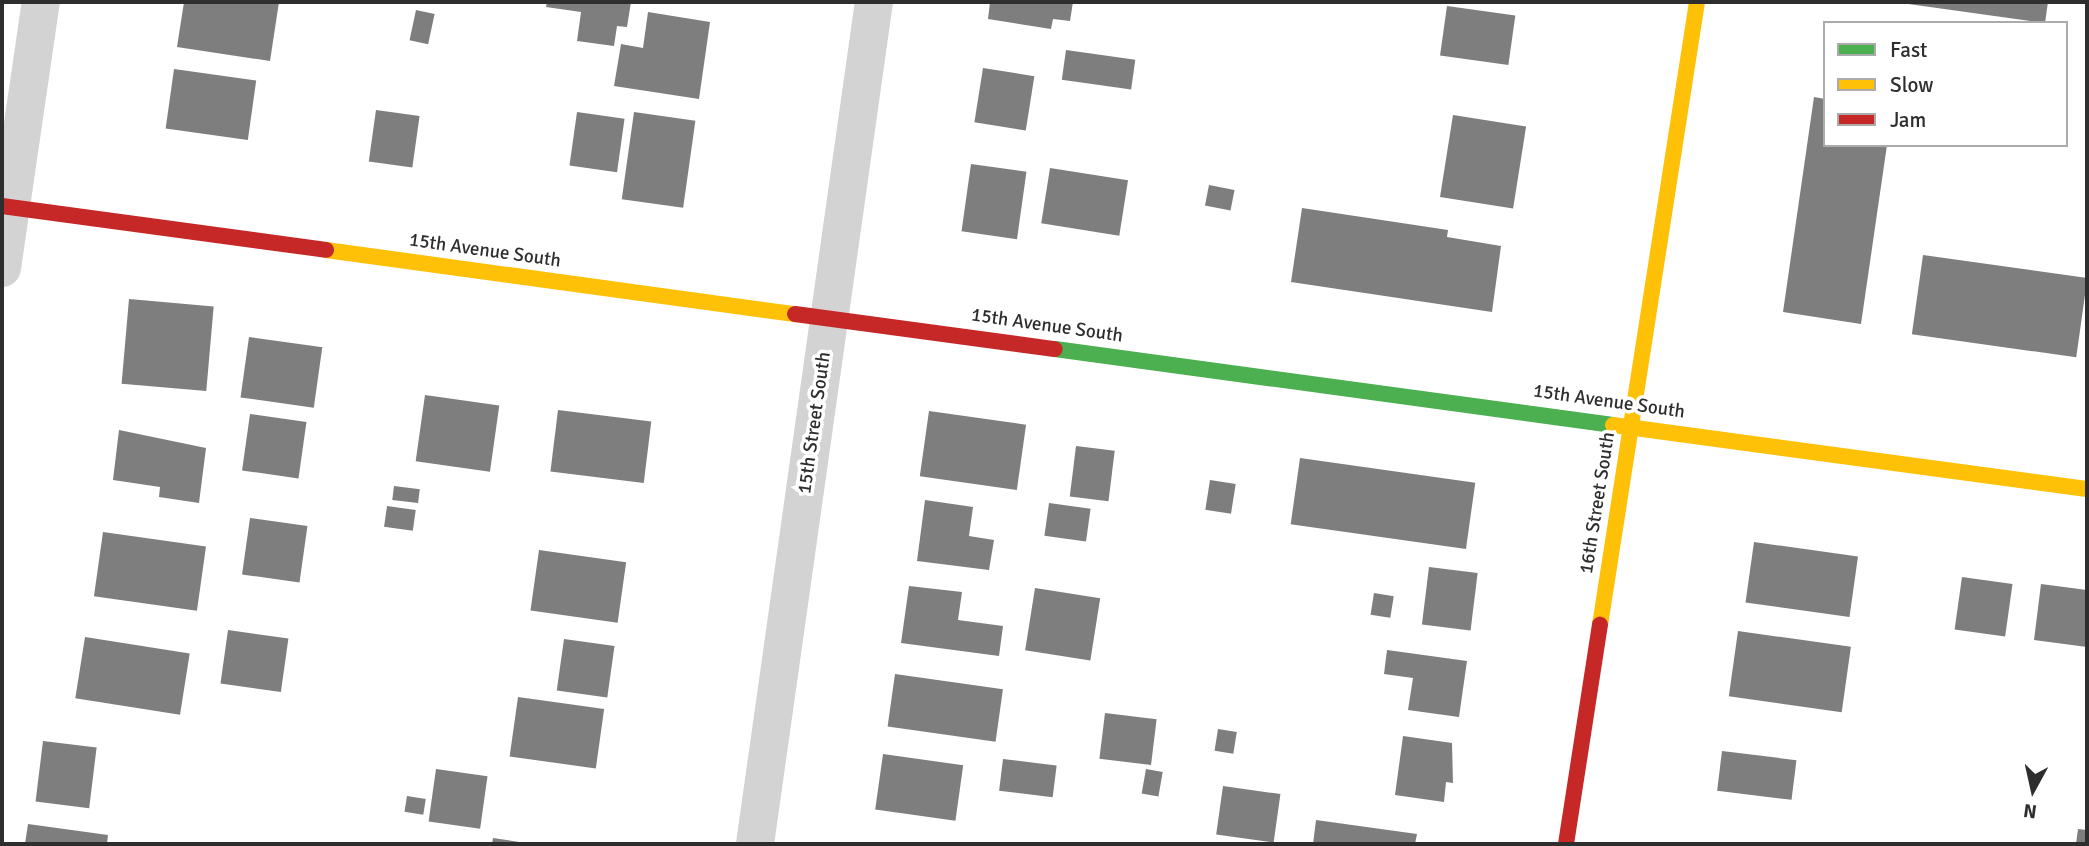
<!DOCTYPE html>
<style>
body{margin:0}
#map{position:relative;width:2089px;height:846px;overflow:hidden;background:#fff;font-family:Signika,sans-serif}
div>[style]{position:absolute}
.building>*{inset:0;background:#7e7e7e;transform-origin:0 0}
.street>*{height:38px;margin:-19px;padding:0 19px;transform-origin:19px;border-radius:19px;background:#d3d3d3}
.fast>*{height:16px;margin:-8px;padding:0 8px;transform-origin:8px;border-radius:8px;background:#4caf50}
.slow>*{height:16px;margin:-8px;padding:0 8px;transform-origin:8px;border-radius:8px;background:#ffc107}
.jam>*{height:16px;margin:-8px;padding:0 8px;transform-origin:8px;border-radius:8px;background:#c62828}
span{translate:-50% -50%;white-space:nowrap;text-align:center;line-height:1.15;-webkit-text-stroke:7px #fff;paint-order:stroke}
.street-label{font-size:19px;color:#2e2e2e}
.frame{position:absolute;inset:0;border:4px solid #2e2e2e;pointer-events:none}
.legend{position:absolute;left:1823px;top:21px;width:245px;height:126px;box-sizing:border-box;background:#fff;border:2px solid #ababab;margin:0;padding:9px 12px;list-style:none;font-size:21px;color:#2e2e2e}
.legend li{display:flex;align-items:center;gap:14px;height:35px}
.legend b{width:35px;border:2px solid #ababab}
.north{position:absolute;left:1998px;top:755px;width:70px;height:70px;-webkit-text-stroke:5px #fff;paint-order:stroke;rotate:188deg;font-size:19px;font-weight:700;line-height:28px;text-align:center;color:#2e2e2e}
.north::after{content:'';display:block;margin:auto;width:24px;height:32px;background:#2e2e2e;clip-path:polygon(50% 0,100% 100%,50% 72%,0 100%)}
</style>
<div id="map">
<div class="building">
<div style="clip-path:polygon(184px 2px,279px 2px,270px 61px,177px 47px)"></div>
<div style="clip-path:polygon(547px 2px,631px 2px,627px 27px,617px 26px,614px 46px,577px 41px,581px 12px,546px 7px)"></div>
<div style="clip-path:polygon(990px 2px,1073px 2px,1070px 21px,1053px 19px,1051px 29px,988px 19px)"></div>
<div style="clip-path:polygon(1894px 2px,2048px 2px,2045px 23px)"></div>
<div style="left:1447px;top:6px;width:69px;height:50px;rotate:8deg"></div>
<div style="left:416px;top:10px;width:19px;height:31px;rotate:12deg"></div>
<div style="clip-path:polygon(648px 12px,710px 22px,699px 99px,614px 86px,621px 44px,643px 48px)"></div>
<div style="left:1066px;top:50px;width:70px;height:30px;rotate:8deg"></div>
<div style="left:983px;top:68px;width:52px;height:55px;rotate:9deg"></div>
<div style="left:174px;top:69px;width:83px;height:60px;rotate:8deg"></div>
<div style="clip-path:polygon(1814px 97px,1825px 99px,1825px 145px,1887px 145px,1861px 324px,1783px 312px)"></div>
<div style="left:376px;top:110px;width:44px;height:52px;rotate:8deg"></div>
<div style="left:577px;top:112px;width:48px;height:54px;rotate:8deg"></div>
<div style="left:634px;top:112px;width:62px;height:88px;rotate:8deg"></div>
<div style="left:1453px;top:115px;width:74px;height:83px;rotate:9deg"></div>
<div style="left:971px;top:164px;width:56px;height:68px;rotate:8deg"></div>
<div style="left:1050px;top:168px;width:79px;height:56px;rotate:9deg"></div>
<div style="left:1209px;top:185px;width:26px;height:21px;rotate:11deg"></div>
<div style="clip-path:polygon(1302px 208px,1448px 230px,1447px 237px,1501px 246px,1492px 312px,1291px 282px)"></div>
<div style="left:1923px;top:255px;width:166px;height:80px;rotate:8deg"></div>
<div style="left:129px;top:299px;width:85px;height:85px;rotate:5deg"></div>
<div style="left:249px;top:337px;width:74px;height:61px;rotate:8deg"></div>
<div style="left:425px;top:395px;width:75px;height:67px;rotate:8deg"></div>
<div style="left:558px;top:410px;width:94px;height:62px;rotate:7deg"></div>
<div style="left:929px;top:411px;width:98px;height:66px;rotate:8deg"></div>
<div style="left:250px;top:414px;width:57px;height:57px;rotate:8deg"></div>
<div style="clip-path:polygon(119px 430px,206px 448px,199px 503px,159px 497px,160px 487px,113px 480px)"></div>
<div style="left:1076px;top:446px;width:39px;height:51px;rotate:7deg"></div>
<div style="left:1300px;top:458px;width:177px;height:67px;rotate:8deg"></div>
<div style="left:1210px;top:480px;width:26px;height:30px;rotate:9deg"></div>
<div style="left:394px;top:486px;width:26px;height:14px;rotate:7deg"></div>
<div style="clip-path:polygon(925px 500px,973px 507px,969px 536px,994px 540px,989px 570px,917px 561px)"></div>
<div style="left:1049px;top:503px;width:42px;height:33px;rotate:8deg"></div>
<div style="left:387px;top:506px;width:29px;height:21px;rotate:8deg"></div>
<div style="left:250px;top:518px;width:58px;height:57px;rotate:8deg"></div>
<div style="left:103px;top:532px;width:104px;height:65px;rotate:8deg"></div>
<div style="left:1754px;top:542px;width:105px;height:61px;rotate:8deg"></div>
<div style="left:539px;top:550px;width:88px;height:61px;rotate:8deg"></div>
<div style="left:1429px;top:567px;width:49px;height:58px;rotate:7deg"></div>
<div style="left:1962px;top:577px;width:51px;height:53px;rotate:8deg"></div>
<div style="clip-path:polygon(2041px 584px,2087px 590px,2087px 647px,2034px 640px)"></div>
<div style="clip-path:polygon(909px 586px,962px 592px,958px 620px,1003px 626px,999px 656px,901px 643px)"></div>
<div style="left:1035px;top:588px;width:66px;height:63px;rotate:9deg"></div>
<div style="left:1374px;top:593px;width:20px;height:22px;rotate:9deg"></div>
<div style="left:228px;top:630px;width:61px;height:54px;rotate:8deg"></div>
<div style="left:1738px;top:631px;width:114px;height:66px;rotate:8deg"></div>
<div style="left:85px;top:637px;width:106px;height:62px;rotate:9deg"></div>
<div style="left:564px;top:639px;width:51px;height:52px;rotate:8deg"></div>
<div style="clip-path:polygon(1387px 650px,1467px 661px,1459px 717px,1408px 710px,1413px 678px,1384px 674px)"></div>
<div style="left:895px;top:674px;width:109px;height:53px;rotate:8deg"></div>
<div style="left:518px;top:697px;width:87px;height:60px;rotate:8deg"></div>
<div style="left:1105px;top:713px;width:52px;height:46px;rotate:7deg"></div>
<div style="left:1218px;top:729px;width:19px;height:22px;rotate:9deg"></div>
<div style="clip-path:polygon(1403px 736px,1452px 743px,1453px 783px,1446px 782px,1444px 802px,1395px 795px)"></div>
<div style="left:43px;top:741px;width:54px;height:61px;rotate:7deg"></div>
<div style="left:1722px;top:751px;width:75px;height:40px;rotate:7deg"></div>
<div style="left:883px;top:754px;width:81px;height:56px;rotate:8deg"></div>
<div style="left:1003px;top:759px;width:54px;height:32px;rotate:7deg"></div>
<div style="left:436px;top:769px;width:52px;height:53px;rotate:8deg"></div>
<div style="left:1146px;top:769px;width:17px;height:25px;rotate:10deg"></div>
<div style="left:1223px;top:786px;width:58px;height:49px;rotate:8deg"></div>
<div style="left:407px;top:796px;width:19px;height:16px;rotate:9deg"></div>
<div style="clip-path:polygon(1316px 820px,1417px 834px,1415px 844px,1313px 844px)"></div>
<div style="clip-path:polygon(28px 824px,108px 835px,107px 844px,25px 844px)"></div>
<div style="clip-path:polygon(2078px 829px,2087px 830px,2087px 844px,2076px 844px)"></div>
<div style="clip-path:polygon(493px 838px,526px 843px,526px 844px,492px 844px)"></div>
</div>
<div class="street">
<div style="left:2px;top:268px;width:269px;rotate:-81.7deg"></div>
<div style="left:755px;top:844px;width:850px;rotate:-81.96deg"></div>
</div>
<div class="fast">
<div style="left:1055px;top:349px;width:563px;rotate:7.76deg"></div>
</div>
<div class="slow">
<div style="left:326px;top:250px;width:473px;rotate:7.8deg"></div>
<div style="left:1613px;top:425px;width:478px;rotate:7.7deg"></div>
<div style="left:1600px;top:625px;width:631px;rotate:-81.15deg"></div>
</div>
<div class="jam">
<div style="left:2px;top:206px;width:327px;rotate:7.7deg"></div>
<div style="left:795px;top:314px;width:262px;rotate:7.7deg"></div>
<div style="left:1566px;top:844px;width:222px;rotate:-81.2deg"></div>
</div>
<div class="street-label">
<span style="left:485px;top:251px;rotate:8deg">15th Avenue South</span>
<span style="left:1047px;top:326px;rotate:8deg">15th Avenue South</span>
<span style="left:1609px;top:402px;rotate:8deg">15th Avenue South</span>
<span style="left:815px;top:423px;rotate:-82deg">15th Street South</span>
<span style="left:1598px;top:503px;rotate:-81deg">16th Street South</span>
</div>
<div class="frame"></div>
<ul class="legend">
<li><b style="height:9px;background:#4caf50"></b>Fast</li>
<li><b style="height:9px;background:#ffc107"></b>Slow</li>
<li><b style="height:9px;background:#c62828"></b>Jam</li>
</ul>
<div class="north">N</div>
</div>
